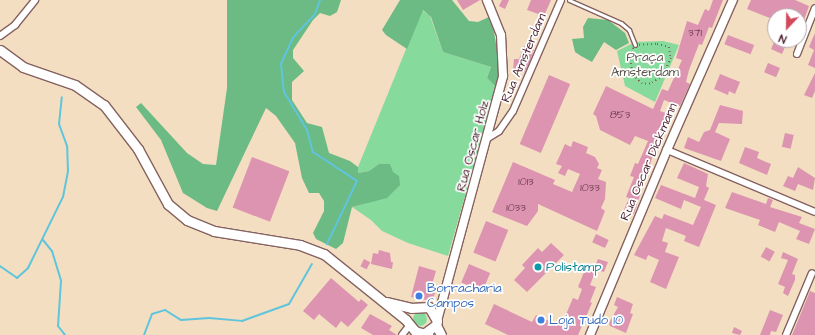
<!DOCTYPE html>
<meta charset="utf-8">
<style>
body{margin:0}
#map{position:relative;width:815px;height:335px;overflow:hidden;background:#f3dec1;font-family:"Architects Daughter",sans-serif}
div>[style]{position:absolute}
.green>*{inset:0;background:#86da9c}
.round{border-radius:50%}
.forest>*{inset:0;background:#6cba84}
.stream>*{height:2px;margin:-1px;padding:0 1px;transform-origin:1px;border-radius:1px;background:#5fc5dd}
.building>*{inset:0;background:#dc94b0;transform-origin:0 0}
.path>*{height:1.5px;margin-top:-0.75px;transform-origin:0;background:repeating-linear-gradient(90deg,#856260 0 1px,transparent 0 4px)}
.roads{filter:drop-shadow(1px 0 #856260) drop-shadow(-1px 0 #856260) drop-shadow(0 1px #856260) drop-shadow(0 -1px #856260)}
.service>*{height:3px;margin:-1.5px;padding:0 1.5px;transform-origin:1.5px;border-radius:1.5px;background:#fff}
.minor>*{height:6px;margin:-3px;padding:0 3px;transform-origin:3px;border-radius:3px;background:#fff}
.tertiary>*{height:8px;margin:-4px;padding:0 4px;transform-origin:4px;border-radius:4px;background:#fff}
.secondary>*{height:9px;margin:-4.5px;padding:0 4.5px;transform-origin:4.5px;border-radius:4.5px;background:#fff}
.dots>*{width:11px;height:11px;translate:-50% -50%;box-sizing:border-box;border:2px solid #fff;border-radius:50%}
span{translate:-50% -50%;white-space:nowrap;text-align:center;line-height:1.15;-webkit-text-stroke:3.5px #fff;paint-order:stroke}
.number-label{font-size:11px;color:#6e3c4c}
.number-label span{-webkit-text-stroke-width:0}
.street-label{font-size:13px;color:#4a1f2b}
.park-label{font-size:13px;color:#5c574d}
.culture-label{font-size:13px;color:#0d838f}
.left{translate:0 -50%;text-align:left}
.shop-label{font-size:13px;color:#366cbe}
.north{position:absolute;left:767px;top:8px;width:40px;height:40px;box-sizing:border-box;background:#fff;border:1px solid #b7a5aa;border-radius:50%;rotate:202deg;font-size:11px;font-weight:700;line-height:16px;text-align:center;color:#4a1f2b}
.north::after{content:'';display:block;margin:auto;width:14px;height:18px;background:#d1495b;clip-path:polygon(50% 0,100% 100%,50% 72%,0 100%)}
</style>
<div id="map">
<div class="green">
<div style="clip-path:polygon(422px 10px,430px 16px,443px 52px,491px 67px,487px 78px,496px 87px,448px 256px,408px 243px,382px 231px,371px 220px,352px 207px,363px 204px,379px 164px,369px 171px,358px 173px,358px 167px)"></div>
<div style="clip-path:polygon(663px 41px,679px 45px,655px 102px,625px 86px,617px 51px,635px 42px)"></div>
<div class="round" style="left:413px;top:312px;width:14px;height:14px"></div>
</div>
<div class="forest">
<div style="clip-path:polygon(227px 0,341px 0,337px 12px,330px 16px,320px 13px,313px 20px,293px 50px,293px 58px,304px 71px,292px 82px,292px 100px,307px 123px,322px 127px,329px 153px,350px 161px,358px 167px,358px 173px,369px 171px,379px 164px,390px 164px,393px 172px,399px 176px,400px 185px,387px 198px,352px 207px,343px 243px,336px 249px,316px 239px,313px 233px,324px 211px,324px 201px,319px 193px,309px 193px,302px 178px,295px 143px,276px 116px,266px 108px,217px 211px,207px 208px,183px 193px,161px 140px,136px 107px,141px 103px,187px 153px,203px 164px,216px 165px,227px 88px)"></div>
<div style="clip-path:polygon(400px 0,452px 0,469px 21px,478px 22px,489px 17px,494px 32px,501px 72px,496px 87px,487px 78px,491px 67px,443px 52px,431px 17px,423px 10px,407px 49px,386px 35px,382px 30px)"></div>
<div style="clip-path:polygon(588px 18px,608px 20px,625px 33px,629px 43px,616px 50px,604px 42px,592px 62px,581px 56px,575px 52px,572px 39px,584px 38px,583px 27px)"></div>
</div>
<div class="stream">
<div style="left:320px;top:0;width:15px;rotate:110deg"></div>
<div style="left:315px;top:14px;width:33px;rotate:133deg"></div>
<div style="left:293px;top:38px;width:29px;rotate:115deg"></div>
<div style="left:281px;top:64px;width:28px;rotate:84deg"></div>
<div style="left:284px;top:92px;width:44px;rotate:58.8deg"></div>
<div style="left:307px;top:130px;width:23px;rotate:75deg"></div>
<div style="left:313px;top:152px;width:53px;rotate:33.4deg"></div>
<div style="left:357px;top:181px;width:70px;rotate:115.5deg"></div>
<div style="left:43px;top:240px;width:14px;rotate:51deg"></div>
<div style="left:52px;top:251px;width:31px;rotate:73deg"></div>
<div style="left:61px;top:281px;width:45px;rotate:93.8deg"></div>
<div style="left:58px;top:326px;width:11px;rotate:52deg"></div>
<div style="left:0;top:266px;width:21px;rotate:35deg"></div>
<div style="left:17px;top:278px;width:15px;rotate:-42deg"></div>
<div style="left:28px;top:268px;width:79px;rotate:-63.8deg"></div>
<div style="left:63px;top:197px;width:26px;rotate:-79deg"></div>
<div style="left:68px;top:171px;width:25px;rotate:-92deg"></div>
<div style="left:67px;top:146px;width:23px;rotate:-110deg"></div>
<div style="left:59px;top:124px;width:27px;rotate:-84deg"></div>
<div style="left:144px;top:335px;width:22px;rotate:-69deg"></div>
<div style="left:152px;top:314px;width:14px;rotate:-17deg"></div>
<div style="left:165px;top:310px;width:19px;rotate:32deg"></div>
<div style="left:181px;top:320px;width:28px;rotate:-4deg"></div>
<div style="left:209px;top:318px;width:33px;rotate:5deg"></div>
<div style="left:242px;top:321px;width:50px;rotate:-19.9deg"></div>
<div style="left:289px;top:304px;width:46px;rotate:-60.1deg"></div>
</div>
<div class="building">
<div style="clip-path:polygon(457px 0,480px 0,463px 10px)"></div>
<div style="clip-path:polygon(502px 0,509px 0,505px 9px,499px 6px)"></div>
<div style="clip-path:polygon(531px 0,551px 0,544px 16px,527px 10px)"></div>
<div style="clip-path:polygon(713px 0,723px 0,712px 28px,709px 27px,702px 45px,699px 44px,689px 70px,686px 82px,690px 84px,680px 106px,664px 100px,660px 111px,672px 115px,663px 139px,659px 138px,654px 152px,634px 214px,624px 210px,629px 198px,626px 197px,634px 177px,630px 176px,635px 163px,638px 164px,648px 141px,635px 136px,630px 145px,600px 130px,596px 116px,593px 114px,606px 86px,653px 109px,662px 89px,668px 91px,682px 60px,676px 58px,687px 21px,698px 25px,705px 9px,709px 11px)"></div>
<div style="clip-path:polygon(751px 0,795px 0,809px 6px,804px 20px,799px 16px,775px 16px,775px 20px,747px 9px)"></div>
<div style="clip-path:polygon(815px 33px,815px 68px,808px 65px,814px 50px,809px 47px)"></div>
<div style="left:728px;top:35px;width:28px;height:10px;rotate:21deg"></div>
<div style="clip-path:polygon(775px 40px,787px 42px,782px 54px,771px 49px)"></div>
<div style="clip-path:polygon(524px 46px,534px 49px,530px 61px,524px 73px,513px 72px,514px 59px,519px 59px)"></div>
<div style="left:768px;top:63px;width:13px;height:10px;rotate:23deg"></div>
<div style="clip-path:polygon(815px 73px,815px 91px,812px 98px,804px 95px)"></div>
<div style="clip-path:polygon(720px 74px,740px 82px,735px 94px,729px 91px,728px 95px,714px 89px)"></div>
<div style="left:549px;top:75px;width:23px;height:75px;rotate:23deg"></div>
<div style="clip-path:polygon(720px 105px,743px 111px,742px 124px,719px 123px,715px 132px,730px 139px,721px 161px,684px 148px,688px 137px,699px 142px,704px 132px,710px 130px)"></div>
<div style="left:785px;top:133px;width:9px;height:14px;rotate:13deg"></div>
<div style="clip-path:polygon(573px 141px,588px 147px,586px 153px,595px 157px,599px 164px,597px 168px,602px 170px,598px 179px,606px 182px,605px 199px,601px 208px,605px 211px,597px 231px,538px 204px,538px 211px,527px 226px,492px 212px,513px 162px,555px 180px,553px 184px,572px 192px,580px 174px,568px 169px,565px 176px,558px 173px,562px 166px,556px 164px,565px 144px,571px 147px)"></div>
<div style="clip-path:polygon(745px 147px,759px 152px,757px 158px,771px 164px,767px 175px,739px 163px)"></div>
<div style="left:252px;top:157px;width:40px;height:54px;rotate:21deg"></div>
<div style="clip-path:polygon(684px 163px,708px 174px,706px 186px,709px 188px,704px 200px,716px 205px,699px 247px,684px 241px,686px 236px,666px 228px,662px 241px,668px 243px,665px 252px,679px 257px,666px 289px,650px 282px,659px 260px,648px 255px,646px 260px,634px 255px,655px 216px,662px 219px,664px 214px,693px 225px,701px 207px,684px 200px,681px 209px,655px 198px,661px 185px,695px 198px,699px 187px,677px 178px)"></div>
<div style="clip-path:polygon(798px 167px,815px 178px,813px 190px,798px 184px,795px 191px,783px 186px,788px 176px,793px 178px)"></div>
<div style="clip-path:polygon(732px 192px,766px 204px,768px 198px,773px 200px,770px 207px,802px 217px,799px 223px,815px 229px,809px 244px,796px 239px,800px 231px,779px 222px,775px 232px,758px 225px,760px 220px,725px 208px)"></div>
<div style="left:486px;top:221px;width:24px;height:34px;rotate:22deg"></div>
<div style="left:596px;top:234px;width:14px;height:9px;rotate:25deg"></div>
<div style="clip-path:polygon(551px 243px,564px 255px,527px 292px,514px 280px,525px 268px,522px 265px,538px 248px,542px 252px)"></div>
<div style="left:766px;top:247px;width:10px;height:11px;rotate:29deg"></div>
<div style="clip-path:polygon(379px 250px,390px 253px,391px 262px,393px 262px,392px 269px,371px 264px,373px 253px,378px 254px)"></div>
<div style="clip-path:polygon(783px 252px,798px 259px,792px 274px,795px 275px,795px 280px,788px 296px,783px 293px,785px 287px,778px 284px,788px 260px,781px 258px)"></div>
<div style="left:364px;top:259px;width:7px;height:8px;rotate:27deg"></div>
<div style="clip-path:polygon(598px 259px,608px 262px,604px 272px,594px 269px)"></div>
<div style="left:469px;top:264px;width:23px;height:20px;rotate:23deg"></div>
<div style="clip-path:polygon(419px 266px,436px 271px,430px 291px,435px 293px,432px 301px,411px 297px)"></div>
<div style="clip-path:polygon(586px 267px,596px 270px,590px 285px,596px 287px,590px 302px,592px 303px,578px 335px,508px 335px,485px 324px,494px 304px,532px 322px,536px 315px,561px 326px,573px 298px,578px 300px,582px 289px,578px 287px)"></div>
<div style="clip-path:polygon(331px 278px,359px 302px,361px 299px,368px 305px,348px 327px,341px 321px,336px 328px,319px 314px,314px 320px,303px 311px)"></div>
<div style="clip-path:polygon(810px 291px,815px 293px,815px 335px,792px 335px)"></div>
<div style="clip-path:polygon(617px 297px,633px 304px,630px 313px,633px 314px,626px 333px,610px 326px,609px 323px,618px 307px,614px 305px)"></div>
<div style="clip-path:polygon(770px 310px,783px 315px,776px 332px,771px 331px,770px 335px,760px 335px)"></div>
<div style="clip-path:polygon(370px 314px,392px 326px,389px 330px,397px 335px,373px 335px,361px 328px)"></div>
<div style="clip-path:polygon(734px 327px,742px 331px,740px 335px,732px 333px)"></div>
</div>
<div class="path">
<div style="left:657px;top:44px;width:12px;rotate:14deg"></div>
<div style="left:669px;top:47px;width:11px;rotate:80deg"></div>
<div style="left:671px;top:58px;width:20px;rotate:114deg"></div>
<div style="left:663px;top:76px;width:15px;rotate:148deg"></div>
<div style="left:650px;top:84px;width:8px;rotate:180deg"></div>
<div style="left:642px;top:84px;width:12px;rotate:-138deg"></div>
<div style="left:633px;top:76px;width:20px;rotate:-101deg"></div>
<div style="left:629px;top:56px;width:13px;rotate:-61deg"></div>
<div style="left:635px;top:45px;width:22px;rotate:-3deg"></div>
</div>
<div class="roads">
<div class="service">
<div style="left:569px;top:0;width:57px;rotate:23.9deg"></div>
<div style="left:621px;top:23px;width:11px;rotate:41deg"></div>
<div style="left:629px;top:30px;width:16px;rotate:68deg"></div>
</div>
<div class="minor">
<div style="left:0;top:36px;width:19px;rotate:-36deg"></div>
<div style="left:15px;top:25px;width:32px;rotate:-51deg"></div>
<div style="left:797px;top:54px;width:49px;rotate:-68.6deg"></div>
<div style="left:488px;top:138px;width:13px;rotate:-32deg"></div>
<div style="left:499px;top:131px;width:24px;rotate:-55deg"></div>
<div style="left:513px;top:111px;width:121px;rotate:-66.6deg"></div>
<div style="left:667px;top:150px;width:160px;rotate:22.7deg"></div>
<div style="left:402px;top:335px;width:11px;rotate:-52deg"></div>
<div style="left:786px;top:335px;width:67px;rotate:-67.2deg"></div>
</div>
<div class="tertiary">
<div style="left:437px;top:321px;width:254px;rotate:-74.9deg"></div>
<div style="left:503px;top:76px;width:41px;rotate:-92.8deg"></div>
<div style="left:501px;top:35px;width:38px;rotate:-112deg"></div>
<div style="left:590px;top:335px;width:200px;rotate:-67.4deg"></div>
<div style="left:667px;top:150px;width:164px;rotate:-66.3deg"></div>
</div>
<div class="secondary">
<div style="left:0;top:50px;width:29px;rotate:36deg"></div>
<div style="left:23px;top:67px;width:55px;rotate:19.1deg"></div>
<div style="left:75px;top:85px;width:35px;rotate:35deg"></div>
<div style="left:104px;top:105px;width:56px;rotate:52.3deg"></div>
<div style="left:138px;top:149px;width:63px;rotate:61.4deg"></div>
<div style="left:168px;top:204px;width:25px;rotate:40deg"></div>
<div style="left:187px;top:220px;width:29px;rotate:22deg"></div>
<div style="left:214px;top:231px;width:87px;rotate:9.2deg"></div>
<div style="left:300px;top:245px;width:26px;rotate:21deg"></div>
<div style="left:324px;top:254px;width:105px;rotate:38.8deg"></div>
<div style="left:406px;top:320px;width:14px;rotate:51deg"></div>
<div style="left:415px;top:331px;width:14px;rotate:17deg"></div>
<div style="left:386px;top:302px;width:26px;rotate:13deg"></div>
<div style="left:411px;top:308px;width:18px;rotate:-3deg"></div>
<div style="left:429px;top:307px;width:16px;rotate:60deg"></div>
<div style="left:437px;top:321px;width:4px;rotate:104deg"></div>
<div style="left:436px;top:325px;width:14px;rotate:144deg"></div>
<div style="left:436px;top:325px;width:11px;rotate:63deg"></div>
</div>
</div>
<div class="dots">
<div style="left:538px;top:267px;background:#0f9aa8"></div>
<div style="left:419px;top:296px;background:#3f7fe0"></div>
<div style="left:541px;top:320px;background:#3f7fe0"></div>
</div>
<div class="number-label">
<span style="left:695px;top:33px">371</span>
<span style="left:620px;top:115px">853</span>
<span style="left:526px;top:182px">1013</span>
<span style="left:590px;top:188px">1033</span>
<span style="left:516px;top:208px">1033</span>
</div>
<div class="street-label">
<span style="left:524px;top:58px;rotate:-67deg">Rua Amsterdam</span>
<span style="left:473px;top:146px;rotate:-75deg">Rua Oscar Holz</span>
<span style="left:649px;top:162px;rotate:-67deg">Rua Oscar Dickmann</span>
</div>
<div class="park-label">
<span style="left:645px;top:65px">Praça<br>Amsterdam</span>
</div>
<div class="culture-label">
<span class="left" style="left:546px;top:267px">Polistamp</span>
</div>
<div class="shop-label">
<span class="left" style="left:427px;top:296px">Borracharia<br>Campos</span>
<span class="left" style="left:549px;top:320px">Loja Tudo 10</span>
</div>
<div class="north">N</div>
</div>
